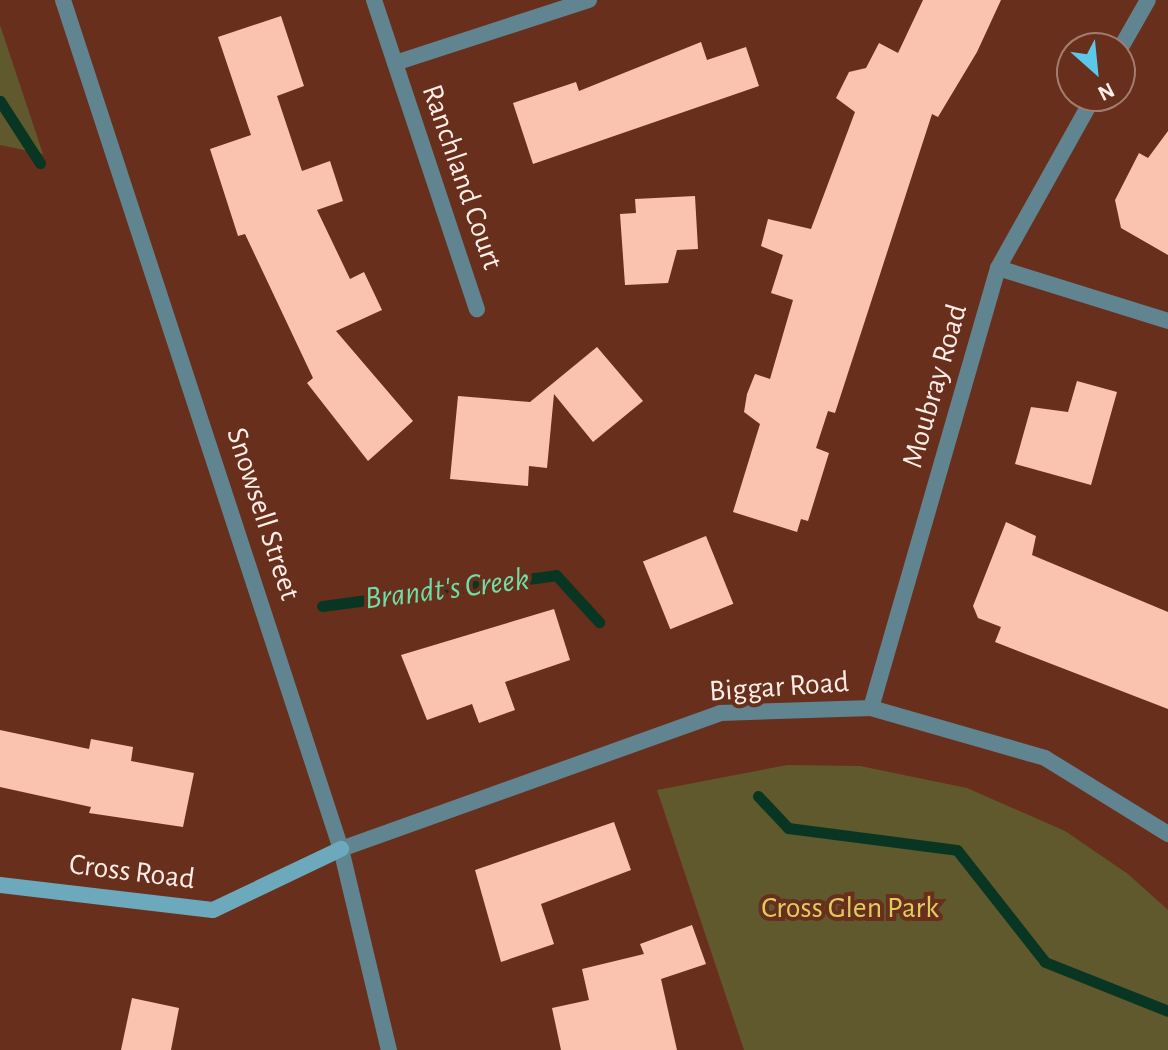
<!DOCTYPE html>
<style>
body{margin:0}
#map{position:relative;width:1168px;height:1050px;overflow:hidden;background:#68301c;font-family:"Alegreya Sans",sans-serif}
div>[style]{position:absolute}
.green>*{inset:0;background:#60592d}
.stream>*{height:11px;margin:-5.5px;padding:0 5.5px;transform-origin:5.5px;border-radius:5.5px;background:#093622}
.building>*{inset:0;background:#fac3b0;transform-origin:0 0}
.street>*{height:16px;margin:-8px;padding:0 8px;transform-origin:8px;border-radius:8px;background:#608591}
.secondary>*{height:16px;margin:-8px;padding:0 8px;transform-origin:8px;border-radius:8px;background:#6da9bc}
span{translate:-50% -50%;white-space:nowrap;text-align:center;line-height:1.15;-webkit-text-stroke:8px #68301c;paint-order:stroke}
.street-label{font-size:30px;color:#fdeee9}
.park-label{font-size:30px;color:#decc60}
.water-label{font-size:32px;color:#6fdea7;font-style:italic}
.north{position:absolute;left:1056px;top:32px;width:80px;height:80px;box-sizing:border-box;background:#68301c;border:2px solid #a47c6e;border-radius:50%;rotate:153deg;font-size:22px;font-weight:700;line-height:32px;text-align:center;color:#fdeee9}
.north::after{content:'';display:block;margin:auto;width:28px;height:36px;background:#5bc8e7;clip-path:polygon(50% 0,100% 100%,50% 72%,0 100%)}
</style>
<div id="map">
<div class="green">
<div style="clip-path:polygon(0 25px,43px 154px,0 145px)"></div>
<div style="clip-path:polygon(787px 765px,860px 766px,967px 788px,1065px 831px,1128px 874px,1168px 910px,1168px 1050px,744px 1050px,657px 790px)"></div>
</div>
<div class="stream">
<div style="left:0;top:101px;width:74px;rotate:57.2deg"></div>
<div style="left:322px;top:606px;width:236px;rotate:-7.5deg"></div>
<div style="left:556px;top:575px;width:64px;rotate:47.5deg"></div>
<div style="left:758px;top:796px;width:44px;rotate:46.8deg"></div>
<div style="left:788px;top:828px;width:170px;rotate:7.4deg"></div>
<div style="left:957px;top:850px;width:142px;rotate:51.8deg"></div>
<div style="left:1045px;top:962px;width:132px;rotate:21.7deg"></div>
</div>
<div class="building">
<div style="clip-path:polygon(923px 0,1001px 0,977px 52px,938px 117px,932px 114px,835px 413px,828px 411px,816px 448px,829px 453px,808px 521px,801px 519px,797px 532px,733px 512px,760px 424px,744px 412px,747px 394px,755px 374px,770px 379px,793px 300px,771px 293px,783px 255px,761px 246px,768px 219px,811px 229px,855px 112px,836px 98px,849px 72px,866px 68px,879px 43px,898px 53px)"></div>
<div style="clip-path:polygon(281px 16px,304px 86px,277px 96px,302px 171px,330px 161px,343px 201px,317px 210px,350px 279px,364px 272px,382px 310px,336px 331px,413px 421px,368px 461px,307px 383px,313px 378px,245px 234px,238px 236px,210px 149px,251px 135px,218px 37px)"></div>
<div style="clip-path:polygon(701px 42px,707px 60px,746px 47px,759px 86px,533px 164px,513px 103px,576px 82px,579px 91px)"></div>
<div style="clip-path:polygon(1168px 131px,1168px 255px,1121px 228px,1115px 200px,1139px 153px,1148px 158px)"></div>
<div style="clip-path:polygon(695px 196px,698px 249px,677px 250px,668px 283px,625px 285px,620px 214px,636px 213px,635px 199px)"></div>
<div style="clip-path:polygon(597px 347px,643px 401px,593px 442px,554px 394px,547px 468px,529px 466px,528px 486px,450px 479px,458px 396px,530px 402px)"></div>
<div style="clip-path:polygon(1077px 381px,1117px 392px,1091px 485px,1015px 464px,1031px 407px,1068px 412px)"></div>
<div style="clip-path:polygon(1006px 522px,1036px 536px,1032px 555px,1168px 612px,1168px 709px,995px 642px,1001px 627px,978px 618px,973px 606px)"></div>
<div style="left:706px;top:536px;width:73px;height:68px;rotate:68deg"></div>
<div style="clip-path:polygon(554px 609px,570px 660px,505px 682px,515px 710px,479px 723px,472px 704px,427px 720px,401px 655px)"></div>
<div style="clip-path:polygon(0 730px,89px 749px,91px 739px,133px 747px,131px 761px,194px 773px,183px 827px,89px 813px,91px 807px,0 787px)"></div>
<div style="clip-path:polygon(614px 822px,631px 870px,541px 904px,554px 944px,501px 962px,475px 870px)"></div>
<div style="clip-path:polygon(692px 925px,706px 964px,661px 979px,677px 1050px,561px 1050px,552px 1008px,589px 1000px,582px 969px,644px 954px,640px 944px)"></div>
<div style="clip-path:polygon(132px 998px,179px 1008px,171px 1050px,121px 1050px)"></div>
</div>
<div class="street">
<div style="left:63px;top:0;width:893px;rotate:71.87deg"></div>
<div style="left:341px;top:849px;width:207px;rotate:76.6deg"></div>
<div style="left:374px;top:0;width:326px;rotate:71.6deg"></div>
<div style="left:1120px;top:49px;width:56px;rotate:-60.3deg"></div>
<div style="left:395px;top:63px;width:204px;rotate:-18deg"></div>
<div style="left:998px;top:268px;width:178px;rotate:17.3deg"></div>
<div style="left:871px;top:708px;width:458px;rotate:-73.9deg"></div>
<div style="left:998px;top:268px;width:197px;rotate:-60.8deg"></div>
<div style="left:341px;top:849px;width:403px;rotate:-19.7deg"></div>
<div style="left:720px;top:713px;width:151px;rotate:-1.9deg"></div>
<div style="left:871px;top:708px;width:181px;rotate:16deg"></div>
<div style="left:1045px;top:758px;width:145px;rotate:31.7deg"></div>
</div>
<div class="secondary">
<div style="left:0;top:885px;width:214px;rotate:6.7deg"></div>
<div style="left:213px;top:910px;width:142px;rotate:-25.5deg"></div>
</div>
<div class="street-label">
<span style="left:462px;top:177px;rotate:71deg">Ranchland Court</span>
<span style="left:935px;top:386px;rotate:-74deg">Moubray Road</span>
<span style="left:263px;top:514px;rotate:72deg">Snowsell Street</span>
<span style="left:779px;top:687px;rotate:-4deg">Biggar Road</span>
<span style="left:132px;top:872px;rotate:7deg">Cross Road</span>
</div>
<div class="park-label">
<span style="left:850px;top:908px">Cross Glen Park</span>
</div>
<div class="water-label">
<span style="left:447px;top:589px;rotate:-7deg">Brandt's Creek</span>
</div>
<div class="north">N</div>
</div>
